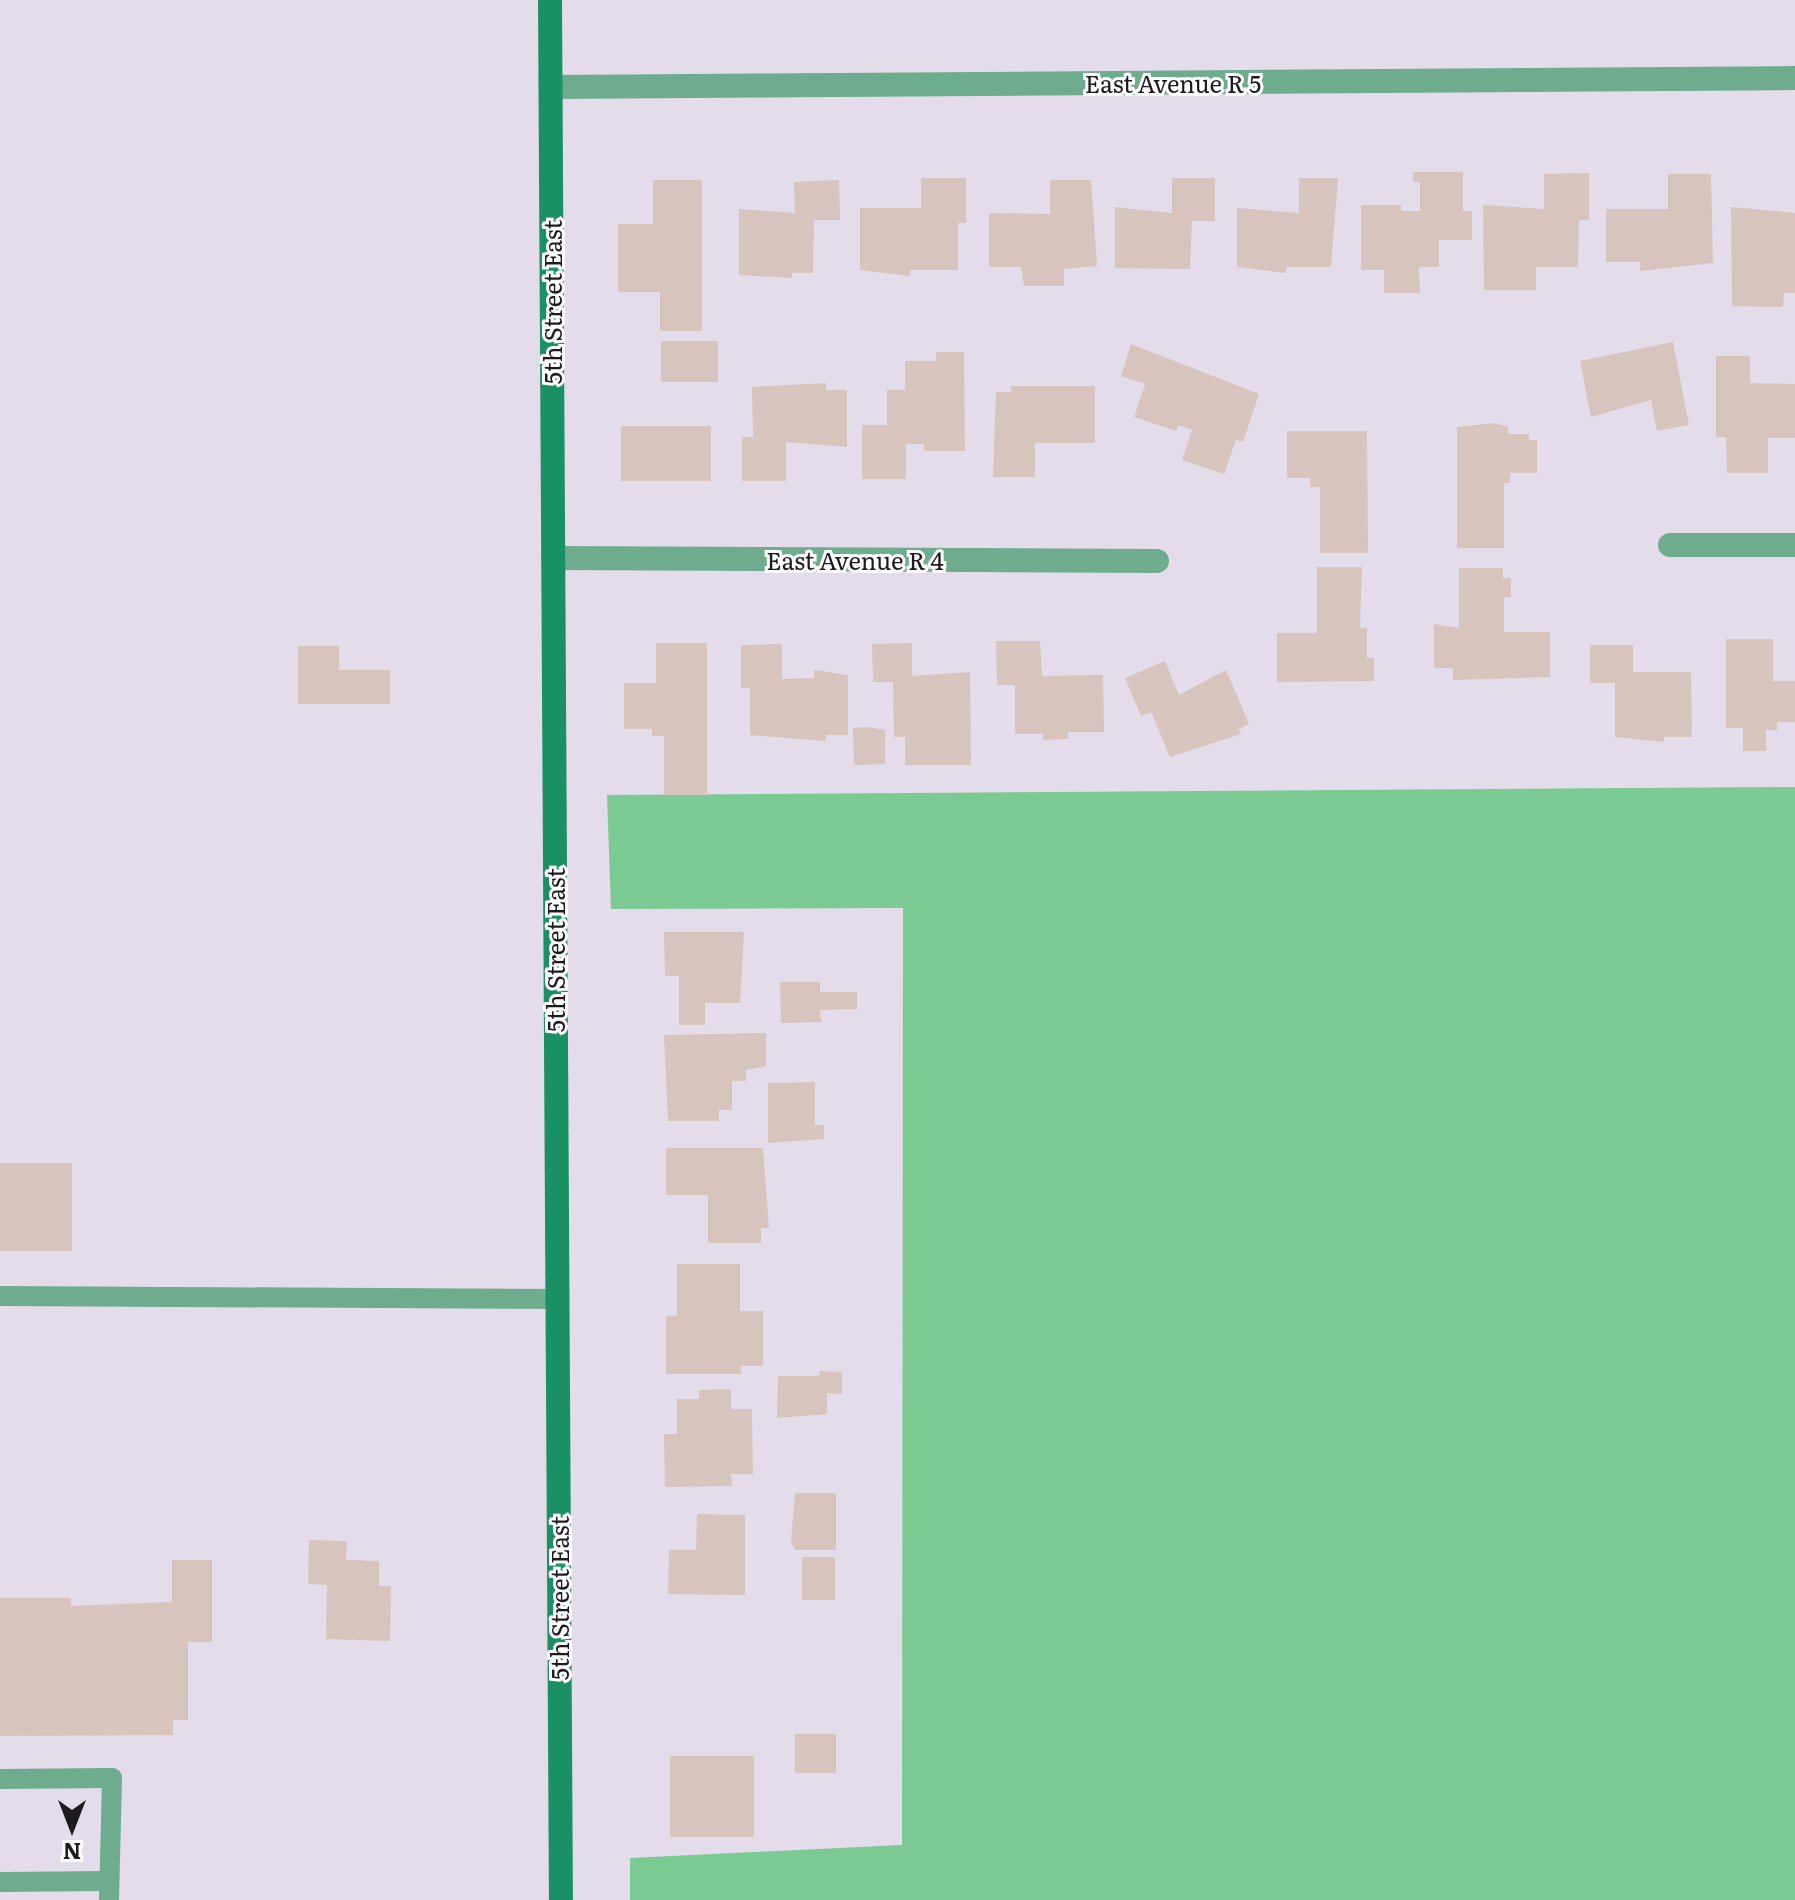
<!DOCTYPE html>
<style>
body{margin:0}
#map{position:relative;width:1795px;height:1900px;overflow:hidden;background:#e5dceb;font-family:Literata,serif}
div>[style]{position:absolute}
.green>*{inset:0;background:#7bc993}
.building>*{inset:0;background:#d6c4bd;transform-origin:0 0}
.lane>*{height:20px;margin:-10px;padding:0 10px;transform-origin:10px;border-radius:10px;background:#6dac8c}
.street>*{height:24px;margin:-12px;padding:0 12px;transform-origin:12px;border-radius:12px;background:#6dac8c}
.secondary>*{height:24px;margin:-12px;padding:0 12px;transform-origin:12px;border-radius:12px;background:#1a9164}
span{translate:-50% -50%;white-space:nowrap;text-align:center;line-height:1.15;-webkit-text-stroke:6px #fff;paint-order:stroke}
.street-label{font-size:24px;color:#1d1a1f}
.north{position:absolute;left:32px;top:1788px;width:80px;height:80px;-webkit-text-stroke:6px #fff;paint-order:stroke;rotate:180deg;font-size:22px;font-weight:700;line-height:32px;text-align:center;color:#1d1a1f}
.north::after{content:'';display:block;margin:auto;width:28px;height:36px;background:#1d1a1f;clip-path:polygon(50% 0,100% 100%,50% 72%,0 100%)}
</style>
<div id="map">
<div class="green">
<div style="clip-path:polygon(1795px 787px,1795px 1900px,630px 1900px,630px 1858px,902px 1845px,903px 908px,611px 909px,607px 795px)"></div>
</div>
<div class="building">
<div style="clip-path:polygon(1413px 172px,1463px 172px,1463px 211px,1472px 211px,1472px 240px,1439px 240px,1439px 267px,1419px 267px,1420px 293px,1384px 293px,1384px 270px,1361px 270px,1361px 205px,1401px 205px,1401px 211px,1420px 211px,1420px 182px,1413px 182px)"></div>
<div style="clip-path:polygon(1589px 173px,1589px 220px,1579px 220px,1578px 267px,1536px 267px,1536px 290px,1484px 290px,1483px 205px,1544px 209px,1544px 174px)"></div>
<div style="clip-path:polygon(1668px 174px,1711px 174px,1713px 263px,1640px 271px,1640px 262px,1606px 262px,1606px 209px,1668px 209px)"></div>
<div style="clip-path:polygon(921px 178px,966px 178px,966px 223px,958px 223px,958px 270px,910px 270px,910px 276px,860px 270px,860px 208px,921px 208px)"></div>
<div style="clip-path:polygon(1172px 178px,1215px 178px,1215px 221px,1192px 221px,1190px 269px,1115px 268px,1115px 207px,1172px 213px)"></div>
<div style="clip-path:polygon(1299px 178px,1338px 178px,1331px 267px,1286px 267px,1286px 273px,1237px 267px,1237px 208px,1299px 213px)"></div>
<div style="clip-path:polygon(653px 180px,702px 180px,702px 331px,660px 331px,660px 292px,618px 292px,618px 224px,653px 224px)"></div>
<div style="clip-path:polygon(839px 180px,840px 220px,814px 220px,813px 273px,792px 273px,792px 278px,739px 275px,739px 209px,795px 213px,794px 182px)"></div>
<div style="clip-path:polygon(1050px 180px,1091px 180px,1097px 266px,1064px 269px,1064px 286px,1024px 286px,1021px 267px,989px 267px,989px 213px,1050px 214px)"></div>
<div style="clip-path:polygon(1731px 207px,1795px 213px,1795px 293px,1784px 293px,1783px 307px,1732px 306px)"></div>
<div style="left:661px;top:341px;width:57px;height:41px"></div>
<div style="clip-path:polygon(1673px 342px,1689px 425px,1657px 431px,1651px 400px,1591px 417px,1580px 361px)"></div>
<div style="clip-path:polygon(1131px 344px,1259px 394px,1243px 442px,1236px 440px,1224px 474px,1182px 460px,1192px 430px,1178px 425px,1176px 431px,1134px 417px,1145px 384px,1121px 376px)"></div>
<div style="clip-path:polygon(936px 352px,964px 352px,965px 451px,924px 451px,924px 444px,906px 444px,906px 479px,862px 479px,862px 425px,887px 425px,887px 390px,905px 390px,905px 361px,936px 361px)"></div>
<div style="clip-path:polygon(1716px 356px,1750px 356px,1750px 383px,1795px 384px,1795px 438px,1768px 438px,1768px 473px,1727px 473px,1726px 437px,1716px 437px)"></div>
<div style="clip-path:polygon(826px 383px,826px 390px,847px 390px,847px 447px,786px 442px,786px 481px,742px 481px,742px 437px,753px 437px,752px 387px)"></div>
<div style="clip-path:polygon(1011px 386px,1095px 386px,1095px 443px,1035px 443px,1035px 477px,993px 477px,996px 392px,1011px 392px)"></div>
<div style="clip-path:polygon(1495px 423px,1508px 427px,1508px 434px,1529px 434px,1529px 440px,1537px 440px,1537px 473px,1510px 473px,1510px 483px,1504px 483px,1504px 548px,1457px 548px,1457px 427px)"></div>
<div style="left:621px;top:426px;width:90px;height:55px"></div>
<div style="clip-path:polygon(1287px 431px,1367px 431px,1368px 553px,1320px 553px,1320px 487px,1310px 487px,1310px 478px,1287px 478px)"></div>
<div style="clip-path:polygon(1317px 567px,1362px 567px,1360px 628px,1367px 628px,1367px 658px,1374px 658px,1374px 681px,1277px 682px,1277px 633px,1317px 633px)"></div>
<div style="clip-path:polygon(1459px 568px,1503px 568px,1503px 578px,1511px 578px,1511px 597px,1504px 597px,1504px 632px,1550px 632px,1550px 677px,1453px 680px,1453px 668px,1434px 668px,1434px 624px,1459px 628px)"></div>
<div style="clip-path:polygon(1726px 639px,1773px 639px,1773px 681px,1795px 681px,1795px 722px,1777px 722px,1777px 730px,1766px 730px,1766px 751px,1743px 751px,1743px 728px,1726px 728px)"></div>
<div style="clip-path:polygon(996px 641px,1040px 641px,1042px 676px,1103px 675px,1104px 732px,1068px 732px,1068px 739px,1043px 740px,1043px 734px,1015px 734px,1015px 685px,997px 685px)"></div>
<div style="clip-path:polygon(656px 643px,707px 643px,707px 795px,664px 795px,664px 736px,652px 736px,652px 729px,624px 729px,624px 683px,656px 683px)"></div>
<div style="clip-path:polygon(912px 643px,912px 676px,970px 672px,971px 765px,905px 765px,905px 737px,894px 737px,893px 682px,873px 682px,872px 644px)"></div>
<div style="clip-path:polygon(782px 644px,782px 679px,814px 678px,814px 670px,848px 675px,848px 735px,826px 735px,826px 741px,750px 735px,750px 688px,741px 688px,741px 645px)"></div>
<div style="clip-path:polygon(1590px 645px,1633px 645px,1633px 672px,1691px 672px,1692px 737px,1664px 737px,1664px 742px,1615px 737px,1615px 683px,1590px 683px)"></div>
<div style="clip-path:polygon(298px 646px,339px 646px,339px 670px,390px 670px,390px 704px,298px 704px)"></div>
<div style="clip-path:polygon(1165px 661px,1179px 695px,1226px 670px,1249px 724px,1239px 729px,1241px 734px,1170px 757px,1151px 712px,1141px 716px,1125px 678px)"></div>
<div style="clip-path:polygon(867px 727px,885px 730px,885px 764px,854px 765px,853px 728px)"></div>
<div style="clip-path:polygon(664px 932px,744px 932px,740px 1003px,705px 1003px,705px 1025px,679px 1025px,679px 976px,665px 976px)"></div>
<div style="clip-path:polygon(780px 982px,820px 982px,820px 992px,857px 992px,857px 1009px,820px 1010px,821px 1022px,781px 1023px)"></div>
<div style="clip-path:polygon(766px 1033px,766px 1066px,746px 1070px,746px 1081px,732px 1081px,732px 1110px,719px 1110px,719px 1121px,668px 1121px,664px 1035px)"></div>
<div style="clip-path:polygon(815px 1082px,815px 1125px,824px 1125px,824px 1139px,768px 1143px,768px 1083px)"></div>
<div style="clip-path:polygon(666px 1148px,763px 1148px,769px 1228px,761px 1228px,761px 1243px,708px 1243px,708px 1195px,666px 1195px)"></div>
<div style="left:0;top:1163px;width:72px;height:88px"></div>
<div style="clip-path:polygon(677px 1264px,740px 1264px,740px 1311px,763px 1311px,763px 1366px,741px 1366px,741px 1374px,666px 1374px,666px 1316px,677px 1316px)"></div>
<div style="clip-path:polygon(820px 1371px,842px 1372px,842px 1394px,827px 1393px,827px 1414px,777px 1418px,778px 1376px,819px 1376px)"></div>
<div style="clip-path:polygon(731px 1389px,731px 1409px,752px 1409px,753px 1474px,731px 1474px,732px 1486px,665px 1487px,664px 1434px,677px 1434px,677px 1399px,699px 1399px,699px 1390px)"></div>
<div style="clip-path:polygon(795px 1493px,836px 1493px,836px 1550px,795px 1550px,791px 1542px)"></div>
<div style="clip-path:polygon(697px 1514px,745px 1515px,745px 1595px,668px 1594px,669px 1550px,696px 1550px)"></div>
<div style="clip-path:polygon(309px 1540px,347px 1541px,346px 1560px,379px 1561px,379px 1586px,391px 1586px,390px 1641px,326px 1639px,327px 1585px,308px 1584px)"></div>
<div style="left:802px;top:1557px;width:33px;height:43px"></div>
<div style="clip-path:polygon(172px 1560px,212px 1560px,212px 1642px,188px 1642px,188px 1720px,173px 1720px,173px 1735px,0 1736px,0 1598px,71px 1598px,71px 1606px,172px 1602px)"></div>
<div style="left:795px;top:1734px;width:41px;height:39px"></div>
<div style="left:670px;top:1756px;width:84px;height:81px"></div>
</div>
<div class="lane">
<div style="left:0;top:1296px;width:557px;rotate:0.31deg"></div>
<div style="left:0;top:1779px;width:112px;rotate:-0.5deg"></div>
<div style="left:112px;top:1778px;width:122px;rotate:91.4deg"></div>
<div style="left:0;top:1882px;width:109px;rotate:-0.5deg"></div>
</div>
<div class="street">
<div style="left:551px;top:87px;width:1244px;rotate:-0.41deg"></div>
<div style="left:1670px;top:545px;width:125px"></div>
<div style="left:553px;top:558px;width:604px;rotate:0.28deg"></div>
</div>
<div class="secondary">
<div style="left:550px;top:0;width:1900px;rotate:89.67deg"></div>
</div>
<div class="street-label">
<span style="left:1173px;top:83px">East Avenue R 5</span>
<span style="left:552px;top:302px;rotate:-90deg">5th Street East</span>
<span style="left:855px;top:560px">East Avenue R 4</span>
<span style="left:555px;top:950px;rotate:-90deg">5th Street East</span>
<span style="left:559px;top:1598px;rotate:-90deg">5th Street East</span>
</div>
<div class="north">N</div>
</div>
